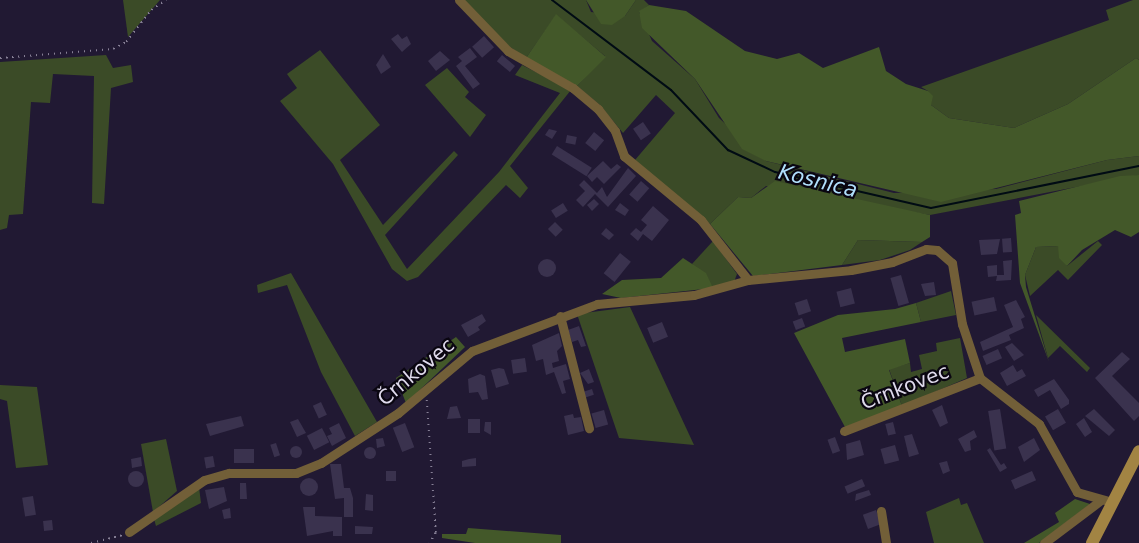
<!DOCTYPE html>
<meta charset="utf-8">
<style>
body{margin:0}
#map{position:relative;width:1139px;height:543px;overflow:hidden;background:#211933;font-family:"DejaVu Sans",sans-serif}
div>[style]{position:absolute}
.green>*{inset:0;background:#3b4b27}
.forest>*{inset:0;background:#435829}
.stream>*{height:2px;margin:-1px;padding:0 1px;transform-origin:1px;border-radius:1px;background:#000b14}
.building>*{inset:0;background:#3a324e;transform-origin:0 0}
.round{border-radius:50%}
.path>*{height:1.5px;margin-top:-0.75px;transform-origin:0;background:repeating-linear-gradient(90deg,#878096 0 1.5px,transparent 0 6px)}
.street>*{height:9px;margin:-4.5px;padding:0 4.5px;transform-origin:4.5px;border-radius:4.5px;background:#725f38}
.secondary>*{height:12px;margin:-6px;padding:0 6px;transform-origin:6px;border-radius:6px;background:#a28443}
span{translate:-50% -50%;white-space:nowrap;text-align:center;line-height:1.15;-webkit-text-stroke:4.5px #0a0611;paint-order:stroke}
.street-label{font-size:20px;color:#dfdaec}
.water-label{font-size:21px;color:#b0dffc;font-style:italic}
</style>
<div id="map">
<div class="green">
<div style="clip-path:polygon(123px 0,160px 0,128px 37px)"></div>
<div style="clip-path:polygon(462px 0,586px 0,591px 12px,625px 16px,636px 0,644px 0,649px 5px,639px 12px,652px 41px,695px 79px,719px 118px,766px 161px,894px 193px,996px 189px,1107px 160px,1139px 156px,1139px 175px,930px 215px,766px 186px,751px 198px,738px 197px,710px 224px,635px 160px,675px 113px,656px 95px,623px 133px,600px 105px,577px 86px,605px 56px,556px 15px,526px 58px,510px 47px)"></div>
<div style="clip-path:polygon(1133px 0,1139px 0,1139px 60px,1136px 58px,1068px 104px,1014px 128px,949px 118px,931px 105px,928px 91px,921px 87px,1109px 20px,1106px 10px)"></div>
<div style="clip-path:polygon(320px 50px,380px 125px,340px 160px,383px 225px,454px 151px,458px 155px,385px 235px,407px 269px,499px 172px,560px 93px,515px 75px,522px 65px,571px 90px,510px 166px,528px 188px,520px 198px,506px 185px,418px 277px,407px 281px,392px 269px,333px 164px,280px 101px,297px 88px,287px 74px)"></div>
<div style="clip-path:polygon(106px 55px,113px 68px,131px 65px,133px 82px,111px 88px,104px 204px,92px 203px,94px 76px,53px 74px,50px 103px,31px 102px,23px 214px,9px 215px,7px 228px,0 230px,0 62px)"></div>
<div style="clip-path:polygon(447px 68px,469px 92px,465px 97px,486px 115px,470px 137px,425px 85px)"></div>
<div style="clip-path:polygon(858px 240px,922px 242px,910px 250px,880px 260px,842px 265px)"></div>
<div style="clip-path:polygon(713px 241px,737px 274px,734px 282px,713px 288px,692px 264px)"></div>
<div style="clip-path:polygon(1098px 241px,1102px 245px,1068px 280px,1058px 270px,1030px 296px,1025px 275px,1036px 247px,1058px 246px,1067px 266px)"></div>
<div style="clip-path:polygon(291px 273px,377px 422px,355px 436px,321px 372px,287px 285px,258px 293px,257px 285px)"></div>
<div style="clip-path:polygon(951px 291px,956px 315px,921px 322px,916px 303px)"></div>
<div style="clip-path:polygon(630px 307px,694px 445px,619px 438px,577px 314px)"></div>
<div style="clip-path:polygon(1036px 315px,1090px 368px,1087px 372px,1060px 346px,1048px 358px)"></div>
<div style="clip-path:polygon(960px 338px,967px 378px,902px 406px,889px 369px,910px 363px,911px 372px,922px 369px,919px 355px,937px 351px,936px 343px)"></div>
<div style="clip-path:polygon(0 385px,37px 387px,48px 465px,16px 468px,7px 401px,0 399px)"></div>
<div style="clip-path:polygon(166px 439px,177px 491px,153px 512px,141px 444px)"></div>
<div style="clip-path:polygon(199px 487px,201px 503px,156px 526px,154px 519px)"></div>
<div style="clip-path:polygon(959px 498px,961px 505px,967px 503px,984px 543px,934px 543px,926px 512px)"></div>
</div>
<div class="forest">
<div style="clip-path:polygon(586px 0,636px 0,625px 16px,612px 25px,601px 24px)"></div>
<div style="clip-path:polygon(649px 5px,686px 11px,745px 51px,777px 59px,799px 53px,823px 68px,879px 47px,886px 71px,906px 84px,928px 91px,933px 96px,931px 105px,949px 118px,1014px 128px,1068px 104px,1136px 58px,1139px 60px,1139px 156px,1107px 160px,941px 202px,766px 161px,742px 149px,695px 79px,642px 28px,639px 11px)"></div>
<div style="clip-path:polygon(556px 14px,606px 57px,577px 86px,526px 58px)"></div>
<div style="clip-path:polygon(1139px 175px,1139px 232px,1131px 237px,1115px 230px,1082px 250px,1067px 266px,1059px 258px,1058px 246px,1036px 247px,1025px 275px,1026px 287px,1049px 362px,1020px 283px,1015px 215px,1021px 213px,1019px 201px,1120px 176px)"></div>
<div style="clip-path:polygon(775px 181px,930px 215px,930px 237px,922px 242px,858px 240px,842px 265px,753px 276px,710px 224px,738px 197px,751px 198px)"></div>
<div style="clip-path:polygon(683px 258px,706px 273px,713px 288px,621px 298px,602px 294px,622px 280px,661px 278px)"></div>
<div style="clip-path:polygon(916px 303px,921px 322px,842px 338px,845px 352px,905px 339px,910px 363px,889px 370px,902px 406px,845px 427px,794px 333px,838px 315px,895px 309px)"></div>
<div style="clip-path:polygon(456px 337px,465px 347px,406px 403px,396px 378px)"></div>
<div style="clip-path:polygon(1075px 499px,1090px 504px,1039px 543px,1024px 543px,1059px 522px,1055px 513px)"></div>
<div style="clip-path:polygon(468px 528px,561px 535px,561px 543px,475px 543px,442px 538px,442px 534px,466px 534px)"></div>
</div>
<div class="stream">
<div style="left:552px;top:0;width:149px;rotate:37.1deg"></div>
<div style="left:671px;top:90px;width:83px;rotate:46.5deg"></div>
<div style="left:728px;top:150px;width:52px;rotate:25.1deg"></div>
<div style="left:775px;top:172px;width:160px;rotate:13deg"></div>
<div style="left:931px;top:208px;width:212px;rotate:-11.4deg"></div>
</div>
<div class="building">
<div style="clip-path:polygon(398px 34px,402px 39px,407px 36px,411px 44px,402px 52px,391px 39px)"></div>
<div style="left:484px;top:36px;width:15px;height:16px;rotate:48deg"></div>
<div style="clip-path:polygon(470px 48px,477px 57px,465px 66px,480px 84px,473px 89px,456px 66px,462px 61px,458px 57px)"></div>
<div style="clip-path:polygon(440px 51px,450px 60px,436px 71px,428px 61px)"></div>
<div style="clip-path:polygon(383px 54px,391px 67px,381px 74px,376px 65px)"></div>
<div style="left:502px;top:55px;width:17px;height:8px;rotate:40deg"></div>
<div style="left:643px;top:122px;width:14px;height:12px;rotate:56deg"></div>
<div style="clip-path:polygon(549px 129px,557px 131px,552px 139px,545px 135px)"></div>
<div style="left:594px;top:132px;width:13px;height:14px;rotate:39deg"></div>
<div style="left:567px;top:135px;width:10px;height:8px;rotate:11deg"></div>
<div style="left:557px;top:146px;width:41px;height:10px;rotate:32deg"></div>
<div style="clip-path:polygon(603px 161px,611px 169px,617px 164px,621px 167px,604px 184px,597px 177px,592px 182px,587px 176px)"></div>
<div style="clip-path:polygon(628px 168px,636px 176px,608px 207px,595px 194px,583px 207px,576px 200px,585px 191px,579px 185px,584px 180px,597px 193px,602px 187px,607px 197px)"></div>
<div style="left:641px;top:181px;width:11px;height:18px;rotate:41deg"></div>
<div style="clip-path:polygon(594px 199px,599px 204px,592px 211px,587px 205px)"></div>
<div style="left:563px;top:203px;width:9px;height:14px;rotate:58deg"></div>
<div style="clip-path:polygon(620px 203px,629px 210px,625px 216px,615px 210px)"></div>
<div style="clip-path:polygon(653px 206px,669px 220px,652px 241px,643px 234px,638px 241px,630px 234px,636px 228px,641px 232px,647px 225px,641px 220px)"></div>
<div style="left:555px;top:222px;width:11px;height:10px;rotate:45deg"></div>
<div style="clip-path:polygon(606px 228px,614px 235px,609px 240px,601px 234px)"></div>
<div style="left:1011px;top:238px;width:14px;height:9px;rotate:86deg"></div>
<div style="clip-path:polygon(1000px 239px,997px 254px,981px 255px,979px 240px)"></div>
<div style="left:620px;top:253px;width:14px;height:26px;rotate:39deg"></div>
<div class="round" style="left:538px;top:259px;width:18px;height:18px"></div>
<div style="clip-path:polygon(1012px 260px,1011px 280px,996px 281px,997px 276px,988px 277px,987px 266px,997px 265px,997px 275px,1004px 275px,1003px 261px)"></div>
<div style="left:901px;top:275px;width:29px;height:11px;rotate:74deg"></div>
<div style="clip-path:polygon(934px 282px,936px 295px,925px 296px,921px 284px)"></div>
<div style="left:851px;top:288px;width:16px;height:15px;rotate:76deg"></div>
<div style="left:994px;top:297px;width:14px;height:23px;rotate:78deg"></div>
<div style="left:807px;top:299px;width:13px;height:13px;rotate:72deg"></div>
<div style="clip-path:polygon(1016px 300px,1025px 317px,1021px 319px,1024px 328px,1009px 335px,1011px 340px,983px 351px,980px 342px,1013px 327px,1004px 305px)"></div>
<div style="clip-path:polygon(482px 314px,486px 321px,478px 327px,480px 330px,468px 337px,461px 325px)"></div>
<div style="left:802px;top:318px;width:9px;height:10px;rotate:69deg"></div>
<div style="left:662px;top:322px;width:16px;height:16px;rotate:68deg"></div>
<div style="clip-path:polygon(579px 326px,586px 346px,581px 347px,578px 340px,572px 342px,568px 330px)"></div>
<div style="clip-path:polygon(559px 333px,562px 346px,557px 351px,559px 361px,552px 363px,553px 368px,566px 364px,570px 379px,563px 381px,566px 393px,562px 394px,554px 372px,546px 375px,543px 359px,536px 361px,532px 345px)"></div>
<div style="clip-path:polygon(1012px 343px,1024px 355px,1014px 361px,1005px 347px)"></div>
<div style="left:998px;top:349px;width:10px;height:17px;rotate:66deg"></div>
<div style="clip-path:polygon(1122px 352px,1130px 359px,1112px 376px,1139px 403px,1139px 416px,1134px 421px,1095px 378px)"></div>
<div style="left:525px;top:358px;width:14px;height:14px;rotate:82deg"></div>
<div style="clip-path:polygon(1013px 365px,1017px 372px,1022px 369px,1026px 376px,1007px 386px,1000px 373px)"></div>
<div style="clip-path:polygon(499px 368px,504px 369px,509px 384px,496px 388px,491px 370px)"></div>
<div style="clip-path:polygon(589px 369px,594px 382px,588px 384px,580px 373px)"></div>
<div style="clip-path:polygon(480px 374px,485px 376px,488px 399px,482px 400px,478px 392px,469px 393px,468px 379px)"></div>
<div style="clip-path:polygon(1054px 379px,1069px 400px,1069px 404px,1061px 409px,1050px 390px,1038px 397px,1034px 390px)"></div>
<div style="left:592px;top:389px;width:6px;height:9px;rotate:72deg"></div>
<div style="left:321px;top:402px;width:14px;height:9px;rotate:65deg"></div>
<div style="clip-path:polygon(942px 405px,948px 423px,940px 427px,932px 410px)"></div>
<div style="clip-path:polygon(457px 406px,461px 418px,447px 419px,450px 407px)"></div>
<div style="left:1000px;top:409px;width:40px;height:12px;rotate:81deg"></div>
<div style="left:1058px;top:409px;width:16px;height:15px;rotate:60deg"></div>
<div style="clip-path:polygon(1094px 409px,1115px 430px,1109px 436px,1085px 416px)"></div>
<div style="left:604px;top:410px;width:15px;height:13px;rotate:74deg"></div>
<div style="clip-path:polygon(573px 414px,574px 418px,581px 417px,584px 431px,568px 435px,564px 416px)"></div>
<div style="clip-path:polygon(241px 416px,244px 426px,210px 436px,206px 424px)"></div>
<div style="clip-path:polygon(1084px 418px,1092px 432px,1085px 437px,1076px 424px)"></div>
<div style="clip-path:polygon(298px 419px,306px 433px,297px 437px,290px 422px)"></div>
<div style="left:468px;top:419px;width:12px;height:14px"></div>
<div style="clip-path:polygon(485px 422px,491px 422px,491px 435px,484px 431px)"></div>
<div style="left:893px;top:422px;width:12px;height:8px;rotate:76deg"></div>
<div style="clip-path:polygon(339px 423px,346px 438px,332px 446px,327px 436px,332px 434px,329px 428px)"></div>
<div style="left:405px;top:423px;width:26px;height:13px;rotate:69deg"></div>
<div style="left:322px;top:428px;width:16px;height:17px;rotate:63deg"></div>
<div style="clip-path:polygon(974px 430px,977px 437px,970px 441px,971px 450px,965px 452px,958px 439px)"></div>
<div style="clip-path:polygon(912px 434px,919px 454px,909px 457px,904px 436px)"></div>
<div style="left:835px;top:437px;width:15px;height:8px;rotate:70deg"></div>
<div style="clip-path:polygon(383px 438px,385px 446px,377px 448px,376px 439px)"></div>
<div style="clip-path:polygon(1034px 438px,1040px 450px,1024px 462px,1018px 447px)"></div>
<div style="clip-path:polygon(860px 440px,864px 455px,847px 460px,846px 444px)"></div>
<div style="left:276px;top:443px;width:13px;height:6px;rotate:72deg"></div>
<div style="left:895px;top:445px;width:16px;height:15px;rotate:75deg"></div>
<div class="round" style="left:290px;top:446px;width:12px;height:12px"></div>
<div class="round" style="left:364px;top:447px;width:12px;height:12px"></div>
<div style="clip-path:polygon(990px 448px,1001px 465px,1004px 463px,1007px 468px,1000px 472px,987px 450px)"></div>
<div style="left:234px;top:449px;width:20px;height:14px"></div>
<div style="left:213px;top:456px;width:11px;height:9px;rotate:80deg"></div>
<div style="clip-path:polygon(141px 457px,142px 466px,132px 468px,131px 459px)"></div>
<div style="clip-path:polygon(469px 459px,476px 458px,476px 466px,462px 467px,462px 461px)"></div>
<div style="clip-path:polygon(947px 461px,950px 471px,943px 474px,939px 463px)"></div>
<div style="clip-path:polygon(330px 464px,341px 464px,344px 488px,350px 488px,353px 498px,353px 517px,344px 517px,344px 498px,335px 499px)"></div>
<div style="left:386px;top:471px;width:10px;height:10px"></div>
<div style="left:1032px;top:471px;width:10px;height:23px;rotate:66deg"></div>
<div class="round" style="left:128px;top:471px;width:16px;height:16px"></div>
<div class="round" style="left:300px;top:478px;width:18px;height:18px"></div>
<div style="left:862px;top:479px;width:8px;height:19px;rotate:67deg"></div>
<div style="clip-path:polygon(240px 483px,246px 483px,247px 499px,240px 499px)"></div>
<div style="clip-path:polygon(224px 487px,227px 501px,209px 509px,205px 490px)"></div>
<div style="clip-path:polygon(869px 490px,871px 495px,855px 501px,856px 494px)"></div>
<div style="clip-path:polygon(366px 494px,373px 495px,373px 511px,365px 510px)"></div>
<div style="left:33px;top:496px;width:19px;height:11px;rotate:81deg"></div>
<div style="clip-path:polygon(303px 507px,315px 507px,315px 516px,342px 517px,342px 536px,333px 536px,333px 531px,307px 536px)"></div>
<div style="clip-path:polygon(230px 508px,231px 518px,224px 519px,222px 510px)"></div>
<div style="left:876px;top:510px;width:15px;height:14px;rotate:70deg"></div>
<div style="left:52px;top:520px;width:10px;height:9px;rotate:84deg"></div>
<div style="clip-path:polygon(355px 526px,373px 527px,372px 534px,355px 534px)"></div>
</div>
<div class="path">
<div style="left:0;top:58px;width:113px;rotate:-4.6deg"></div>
<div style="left:113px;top:49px;width:15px;rotate:-28deg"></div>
<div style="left:126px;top:42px;width:41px;rotate:-52deg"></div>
<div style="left:151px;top:10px;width:18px;rotate:-34deg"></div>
<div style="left:427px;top:400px;width:133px;rotate:86.1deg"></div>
<div style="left:436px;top:533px;width:12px;rotate:121deg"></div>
<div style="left:91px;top:543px;width:32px;rotate:-14deg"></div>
</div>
<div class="street">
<div style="left:459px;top:0;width:71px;rotate:46.1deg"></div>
<div style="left:508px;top:51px;width:75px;rotate:29.6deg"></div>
<div style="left:573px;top:88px;width:33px;rotate:40deg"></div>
<div style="left:598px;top:109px;width:28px;rotate:52deg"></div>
<div style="left:615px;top:131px;width:27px;rotate:70deg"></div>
<div style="left:624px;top:156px;width:100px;rotate:39.7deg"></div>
<div style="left:701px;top:220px;width:76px;rotate:51.9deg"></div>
<div style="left:560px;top:316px;width:116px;rotate:75.5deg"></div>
<div style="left:844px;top:431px;width:146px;rotate:-21.3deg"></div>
<div style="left:980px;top:378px;width:75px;rotate:37.9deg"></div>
<div style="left:1039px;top:424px;width:78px;rotate:60.8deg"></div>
<div style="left:1077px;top:492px;width:35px;rotate:16deg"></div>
<div style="left:881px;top:511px;width:32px;rotate:81deg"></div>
<div style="left:129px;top:532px;width:91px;rotate:-34.7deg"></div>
<div style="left:204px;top:480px;width:26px;rotate:-16deg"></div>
<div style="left:229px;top:473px;width:67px"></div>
<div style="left:296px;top:473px;width:27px;rotate:-22deg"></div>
<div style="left:321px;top:463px;width:92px;rotate:-33deg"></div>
<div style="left:398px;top:413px;width:97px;rotate:-40deg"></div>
<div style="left:472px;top:351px;width:134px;rotate:-20.6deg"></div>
<div style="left:597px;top:304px;width:97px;rotate:-5.3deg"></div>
<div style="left:694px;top:295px;width:56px;rotate:-15.5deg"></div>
<div style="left:748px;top:280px;width:103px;rotate:-5.5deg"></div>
<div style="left:851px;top:270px;width:42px;rotate:-11deg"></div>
<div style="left:892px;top:262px;width:36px;rotate:-21deg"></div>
<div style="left:926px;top:249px;width:11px;rotate:5deg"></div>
<div style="left:937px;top:250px;width:20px;rotate:41deg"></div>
<div style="left:952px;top:263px;width:62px;rotate:80.7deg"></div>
<div style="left:962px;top:324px;width:57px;rotate:71.6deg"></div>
<div style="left:1044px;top:543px;width:71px;rotate:-37deg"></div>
</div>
<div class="secondary">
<div style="left:1092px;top:543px;width:103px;rotate:-62.9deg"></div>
</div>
<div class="street-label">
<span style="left:416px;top:372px;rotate:-40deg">Črnkovec</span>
<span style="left:905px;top:387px;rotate:-21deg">Črnkovec</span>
</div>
<div class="water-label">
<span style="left:818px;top:181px;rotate:14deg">Kosnica</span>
</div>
</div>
